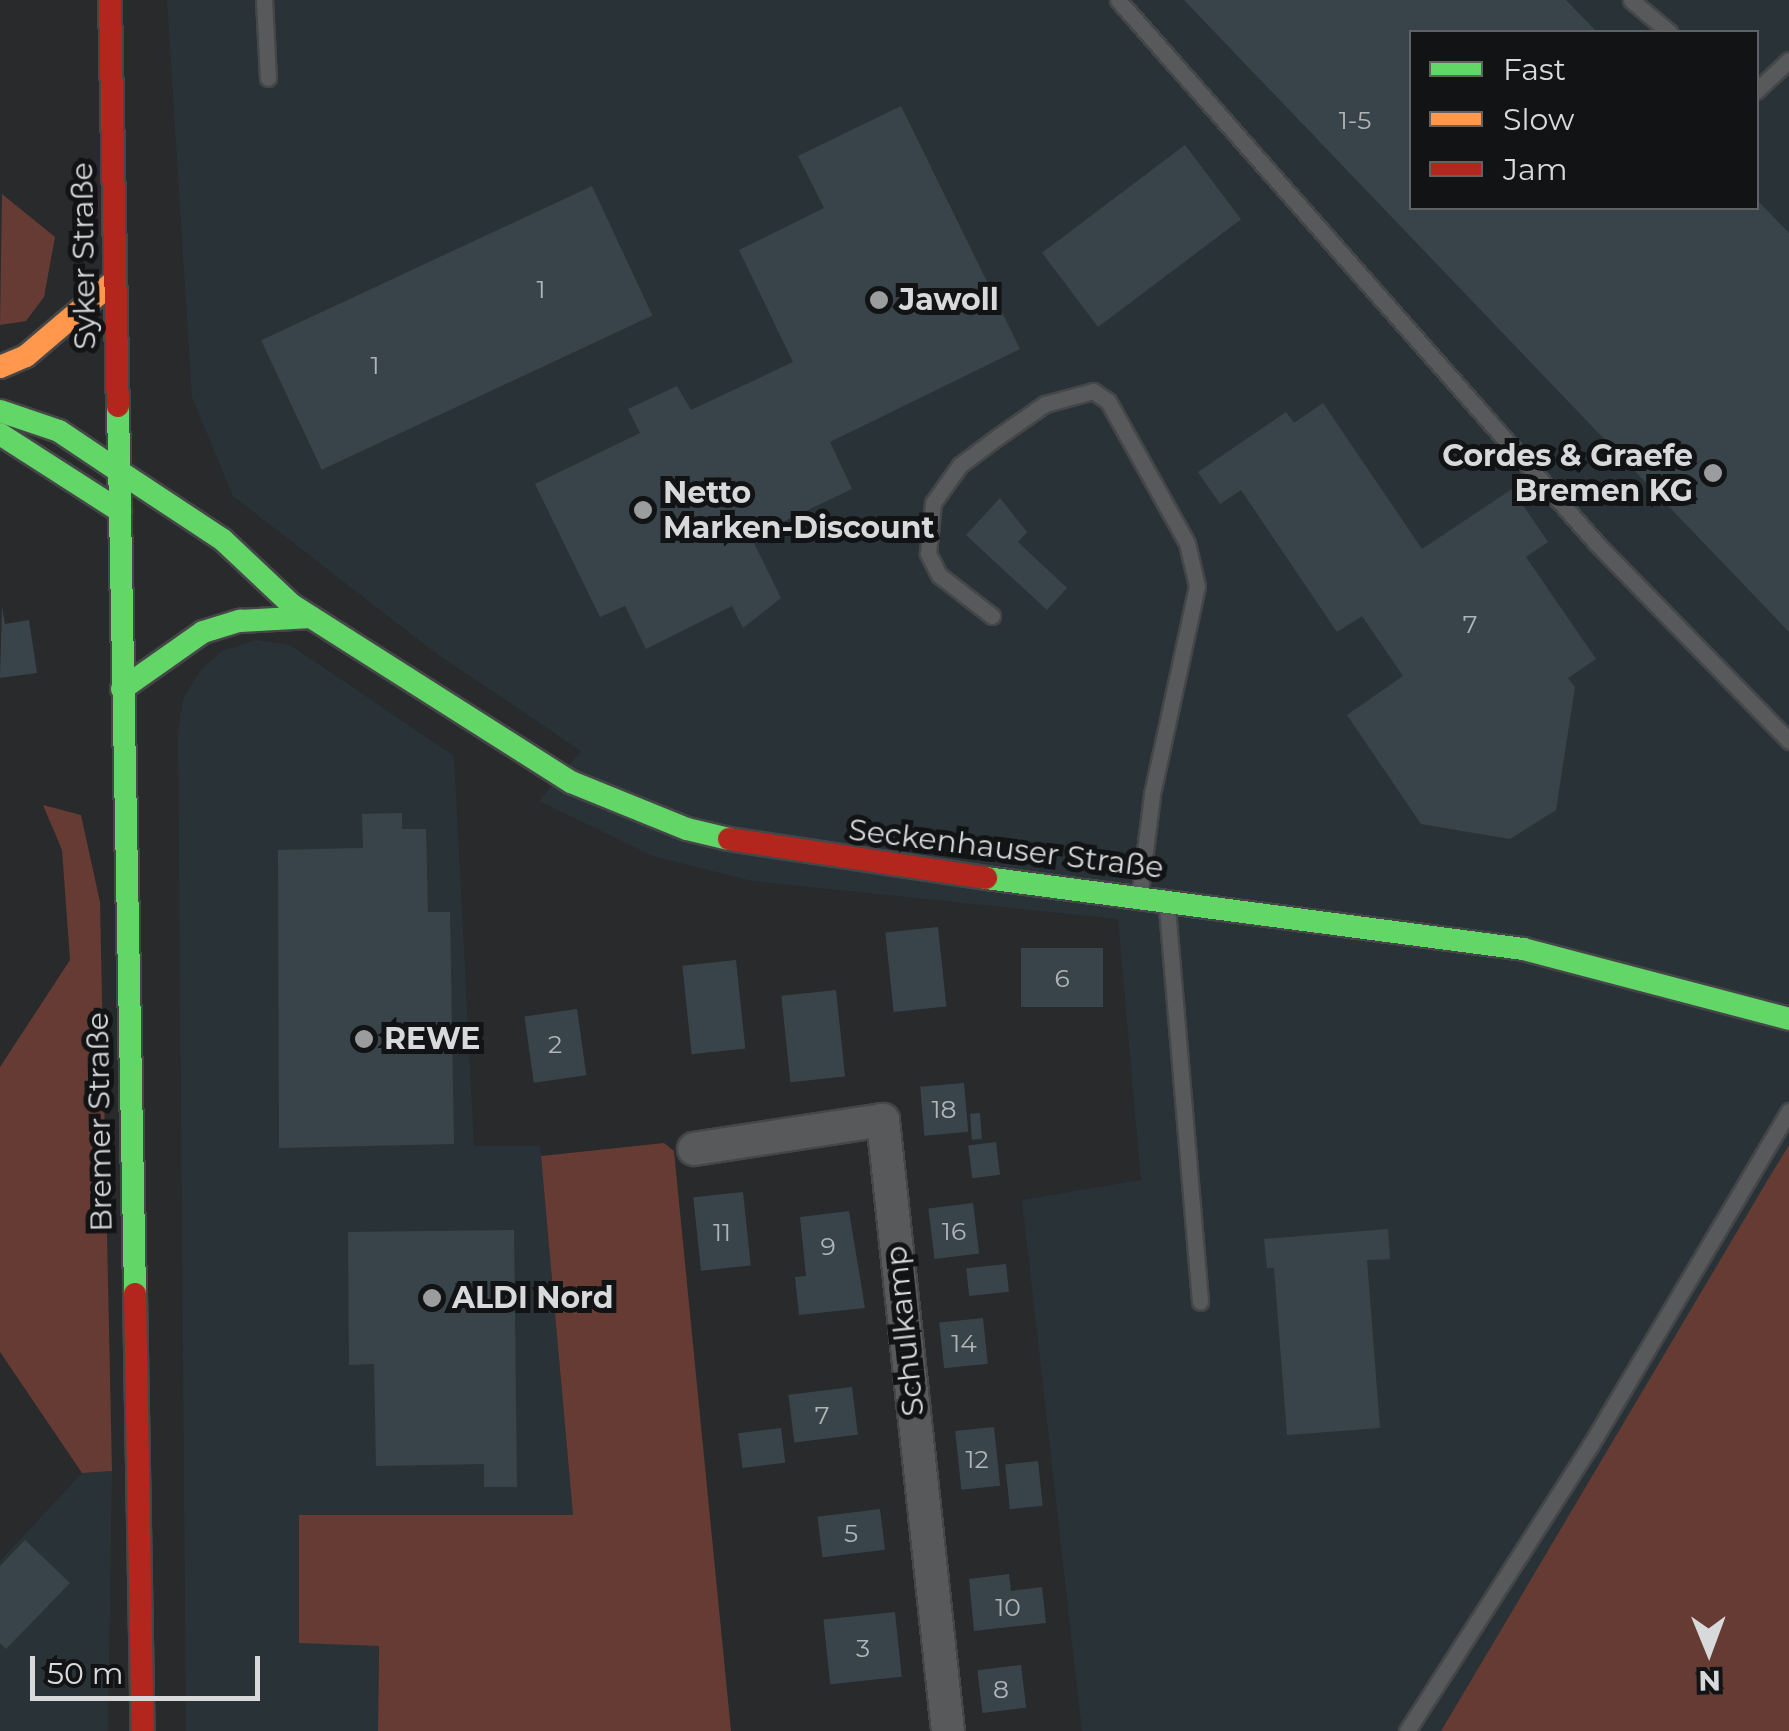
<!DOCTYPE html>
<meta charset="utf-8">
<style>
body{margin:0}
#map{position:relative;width:1789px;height:1731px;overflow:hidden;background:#282a2c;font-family:Montserrat,sans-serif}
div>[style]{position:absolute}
.built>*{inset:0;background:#293337}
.green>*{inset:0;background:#653b33}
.building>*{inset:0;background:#39444a;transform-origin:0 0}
.roads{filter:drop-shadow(2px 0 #454648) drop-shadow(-2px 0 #454648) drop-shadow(0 2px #454648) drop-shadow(0 -2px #454648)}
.lane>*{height:15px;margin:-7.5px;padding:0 7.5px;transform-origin:7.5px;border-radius:7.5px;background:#57595a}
.street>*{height:32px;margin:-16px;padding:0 16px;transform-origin:16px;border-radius:16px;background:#57595a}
.fast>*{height:22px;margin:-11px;padding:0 11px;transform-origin:11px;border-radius:11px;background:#63d668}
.slow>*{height:22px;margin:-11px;padding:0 11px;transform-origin:11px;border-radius:11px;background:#ff974d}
.jam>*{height:22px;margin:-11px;padding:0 11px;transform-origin:11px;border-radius:11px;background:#b3261e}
.dots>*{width:28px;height:28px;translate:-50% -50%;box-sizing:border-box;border:5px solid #121314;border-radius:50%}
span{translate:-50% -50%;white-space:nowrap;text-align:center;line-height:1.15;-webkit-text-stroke:10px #121314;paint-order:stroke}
.number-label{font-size:25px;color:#b0b4b7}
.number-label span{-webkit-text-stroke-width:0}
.street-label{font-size:30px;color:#d7d9db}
.poi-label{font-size:30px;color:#d7d9db;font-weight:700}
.left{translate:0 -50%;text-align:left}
.right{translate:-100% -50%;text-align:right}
.legend{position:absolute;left:1409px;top:30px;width:350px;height:180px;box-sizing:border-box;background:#121314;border:2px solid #616264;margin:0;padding:12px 18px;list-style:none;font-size:30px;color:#d7d9db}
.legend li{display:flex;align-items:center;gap:20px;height:50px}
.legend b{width:50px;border:2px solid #616264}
.north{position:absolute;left:1659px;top:1601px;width:100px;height:100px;-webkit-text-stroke:8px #121314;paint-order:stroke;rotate:179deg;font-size:28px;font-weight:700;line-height:40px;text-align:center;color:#d7d9db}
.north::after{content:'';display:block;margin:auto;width:35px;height:45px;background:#d7d9db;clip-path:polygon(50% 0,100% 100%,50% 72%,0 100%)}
.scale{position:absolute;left:30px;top:1656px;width:230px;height:45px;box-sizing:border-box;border:5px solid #d7d9db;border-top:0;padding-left:12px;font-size:30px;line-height:35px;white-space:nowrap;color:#d7d9db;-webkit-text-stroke:8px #121314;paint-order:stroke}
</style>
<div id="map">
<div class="built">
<div style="clip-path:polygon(evenodd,167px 0,1789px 0,1789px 1145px,1441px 1731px,1082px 1731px,1022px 1200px,1141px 1180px,1118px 919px,752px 881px,653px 856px,539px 801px,581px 751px,433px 651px,233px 496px,192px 397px,167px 0,1412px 32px,1756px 32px,1756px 208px,1412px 208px,1412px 32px)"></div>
<div style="clip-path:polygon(256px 640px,290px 645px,454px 756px,474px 1146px,540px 1146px,573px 1515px,299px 1516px,379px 1646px,378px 1731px,186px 1731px,178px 734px,183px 699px,200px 671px,222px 651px)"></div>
<div style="clip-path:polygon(112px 1471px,108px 1731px,0 1731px,0 1561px,82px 1473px)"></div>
</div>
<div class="green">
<div style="clip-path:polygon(2px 194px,55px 237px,44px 297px,26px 321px,0 325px)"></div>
<div style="clip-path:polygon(43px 805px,81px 815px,100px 902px,112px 1471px,82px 1473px,0 1352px,0 1067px,70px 960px,62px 850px)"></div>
<div style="clip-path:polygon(664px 1143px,674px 1151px,731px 1731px,378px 1731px,379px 1646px,299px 1643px,299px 1515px,573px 1515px,541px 1156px)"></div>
<div style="clip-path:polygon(1789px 1145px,1789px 1731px,1441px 1731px,1773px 1171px)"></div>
</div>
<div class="building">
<div style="clip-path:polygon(1184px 0,1566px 0,1597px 32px,1412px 32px,1412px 208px,1756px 208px,1756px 199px,1789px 233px,1789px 632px)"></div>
<div style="clip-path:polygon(901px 106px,1020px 349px,830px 442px,852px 489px,751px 537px,781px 598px,743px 628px,732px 606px,646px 649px,625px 606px,600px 617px,535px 484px,640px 433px,628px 409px,677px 386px,691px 410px,793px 362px,739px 250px,824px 208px,798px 156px)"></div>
<div style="left:1185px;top:145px;width:93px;height:179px;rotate:53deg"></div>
<div style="left:592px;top:186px;width:143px;height:365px;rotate:65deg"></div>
<div style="clip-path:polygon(1323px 403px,1422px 549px,1512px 489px,1548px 542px,1526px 557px,1596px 659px,1568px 678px,1575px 687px,1556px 810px,1510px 839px,1421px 824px,1347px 715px,1403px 676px,1362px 616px,1337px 632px,1241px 490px,1220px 504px,1198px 472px,1286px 412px,1294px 423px)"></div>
<div style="clip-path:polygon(1000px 498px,1027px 532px,1018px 542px,1067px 588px,1047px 610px,966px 535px)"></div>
<div style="clip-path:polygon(2px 606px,5px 624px,29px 620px,37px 673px,0 678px)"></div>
<div style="clip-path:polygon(402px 813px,402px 829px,426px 829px,428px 912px,450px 912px,454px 1144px,279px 1148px,278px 850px,363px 848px,362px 814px)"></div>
<div style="left:938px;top:927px;width:80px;height:53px;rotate:84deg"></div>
<div style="left:1103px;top:948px;width:59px;height:82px;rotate:90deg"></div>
<div style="left:736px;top:960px;width:89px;height:54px;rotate:84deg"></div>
<div style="left:836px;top:990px;width:87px;height:55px;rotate:84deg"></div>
<div style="left:577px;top:1009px;width:67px;height:53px;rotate:82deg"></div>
<div style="left:964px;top:1083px;width:49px;height:44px;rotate:85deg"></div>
<div style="left:980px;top:1113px;width:26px;height:10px;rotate:86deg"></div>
<div style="left:996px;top:1142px;width:33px;height:28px;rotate:83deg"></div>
<div style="left:743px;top:1192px;width:74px;height:50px;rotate:84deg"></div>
<div style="left:973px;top:1203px;width:51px;height:45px;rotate:83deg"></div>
<div style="clip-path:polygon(849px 1211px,865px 1308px,799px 1315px,795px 1277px,806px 1276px,800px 1217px)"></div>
<div style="clip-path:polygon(1388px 1229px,1390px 1259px,1367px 1260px,1380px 1428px,1287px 1435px,1274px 1268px,1267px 1268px,1264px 1239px)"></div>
<div style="clip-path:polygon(514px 1230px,517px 1487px,484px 1487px,484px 1464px,376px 1466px,374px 1364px,349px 1365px,348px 1232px)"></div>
<div style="left:1006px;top:1264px;width:28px;height:40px;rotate:84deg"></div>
<div style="left:983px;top:1318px;width:46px;height:44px;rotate:84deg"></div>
<div style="left:852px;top:1387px;width:48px;height:64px;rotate:83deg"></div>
<div style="left:994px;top:1427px;width:59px;height:39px;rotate:84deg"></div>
<div style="left:781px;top:1428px;width:35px;height:43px;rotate:83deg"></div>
<div style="left:1038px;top:1461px;width:45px;height:33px;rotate:84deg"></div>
<div style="left:880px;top:1509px;width:41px;height:63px;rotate:83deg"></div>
<div style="clip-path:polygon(25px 1540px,70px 1583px,6px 1649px,0 1643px,0 1566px)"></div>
<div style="clip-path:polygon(1009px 1574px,1011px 1591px,1042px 1587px,1046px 1623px,974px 1631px,969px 1579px)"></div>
<div style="left:895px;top:1612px;width:65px;height:72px;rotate:84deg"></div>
<div style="left:1021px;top:1665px;width:43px;height:44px;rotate:83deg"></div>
</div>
<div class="roads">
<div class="lane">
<div style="left:264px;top:0;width:78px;rotate:87.1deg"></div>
<div style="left:1118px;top:0;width:726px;rotate:48.63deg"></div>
<div style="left:1598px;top:545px;width:274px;rotate:45.7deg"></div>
<div style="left:1631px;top:0;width:50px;rotate:40.1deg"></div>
<div style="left:1756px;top:91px;width:45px;rotate:-43.2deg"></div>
<div style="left:992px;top:616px;width:67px;rotate:-142.3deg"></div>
<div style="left:939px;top:575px;width:25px;rotate:-117deg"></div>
<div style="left:928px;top:553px;width:50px;rotate:-84.3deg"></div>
<div style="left:933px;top:503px;width:47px;rotate:-54.6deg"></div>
<div style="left:960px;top:465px;width:45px;rotate:-36.9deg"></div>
<div style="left:996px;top:438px;width:60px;rotate:-34.8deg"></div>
<div style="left:1045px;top:404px;width:50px;rotate:-15.2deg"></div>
<div style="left:1093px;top:391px;width:18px;rotate:34deg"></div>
<div style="left:1108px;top:401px;width:162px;rotate:60.9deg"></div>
<div style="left:1187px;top:543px;width:44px;rotate:76.9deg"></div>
<div style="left:1197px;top:586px;width:214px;rotate:102.2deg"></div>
<div style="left:1152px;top:795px;width:98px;rotate:97.1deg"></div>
<div style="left:1167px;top:908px;width:395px;rotate:85.2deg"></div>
<div style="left:1407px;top:1731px;width:339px;rotate:-57.3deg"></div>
<div style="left:1590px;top:1446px;width:390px;rotate:-59.3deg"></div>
</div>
<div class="street">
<div style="left:694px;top:1149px;width:191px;rotate:-8.7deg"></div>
<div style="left:883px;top:1120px;width:614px;rotate:83.93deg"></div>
</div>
<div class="fast">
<div style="left:118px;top:406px;width:888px;rotate:88.9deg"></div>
<div style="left:0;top:411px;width:62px;rotate:18.7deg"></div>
<div style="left:59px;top:431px;width:73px;rotate:33.9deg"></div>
<div style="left:0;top:434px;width:143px;rotate:32.7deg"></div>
<div style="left:120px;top:472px;width:123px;rotate:33.4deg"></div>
<div style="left:223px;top:540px;width:95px;rotate:43.3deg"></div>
<div style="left:292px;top:605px;width:330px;rotate:32.4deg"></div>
<div style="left:571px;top:782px;width:125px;rotate:22.1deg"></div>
<div style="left:687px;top:829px;width:43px;rotate:13.4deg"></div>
<div style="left:122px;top:689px;width:99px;rotate:-35.1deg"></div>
<div style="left:203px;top:632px;width:39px;rotate:-17deg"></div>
<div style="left:240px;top:621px;width:71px;rotate:-3.2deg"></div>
<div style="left:986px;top:878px;width:542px;rotate:7.53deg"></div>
<div style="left:1523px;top:949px;width:275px;rotate:14.7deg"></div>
</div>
<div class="slow">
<div style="left:0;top:367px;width:28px;rotate:-23deg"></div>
<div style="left:26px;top:356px;width:116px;rotate:-40.4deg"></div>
</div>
<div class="jam">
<div style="left:110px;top:0;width:406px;rotate:88.9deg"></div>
<div style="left:729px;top:839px;width:260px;rotate:8.6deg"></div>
<div style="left:135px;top:1294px;width:437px;rotate:89deg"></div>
</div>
</div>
<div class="dots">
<div style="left:879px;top:300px;background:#9a9c9e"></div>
<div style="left:1713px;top:473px;background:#9a9c9e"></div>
<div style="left:643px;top:510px;background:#9a9c9e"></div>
<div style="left:364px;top:1039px;background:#9a9c9e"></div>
<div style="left:432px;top:1298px;background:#9a9c9e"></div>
</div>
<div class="number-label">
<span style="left:1355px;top:120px">1-5</span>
<span style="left:541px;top:289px">1</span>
<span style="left:375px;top:365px">1</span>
<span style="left:1470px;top:624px">7</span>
<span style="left:1062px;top:978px">6</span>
<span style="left:555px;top:1044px">2</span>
<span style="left:944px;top:1109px">18</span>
<span style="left:954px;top:1231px">16</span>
<span style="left:722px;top:1232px">11</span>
<span style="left:828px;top:1246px">9</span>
<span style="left:964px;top:1343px">14</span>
<span style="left:822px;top:1415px">7</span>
<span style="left:977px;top:1459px">12</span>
<span style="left:851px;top:1533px">5</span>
<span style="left:1008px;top:1607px">10</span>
<span style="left:863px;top:1648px">3</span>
<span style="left:1001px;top:1689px">8</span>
</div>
<div class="street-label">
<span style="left:84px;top:256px;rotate:-91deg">Syker Straße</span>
<span style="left:1006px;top:849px;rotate:7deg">Seckenhauser Straße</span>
<span style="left:100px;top:1122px;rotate:-91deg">Bremer Straße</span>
<span style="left:905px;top:1331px;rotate:-96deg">Schulkamp</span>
</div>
<div class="poi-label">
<span class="left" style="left:899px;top:300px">Jawoll</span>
<span class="right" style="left:1693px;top:473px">Cordes &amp; Graefe<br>Bremen KG</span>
<span class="left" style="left:663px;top:510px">Netto<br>Marken-Discount</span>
<span class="left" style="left:384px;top:1039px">REWE</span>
<span class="left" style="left:452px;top:1298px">ALDI Nord</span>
</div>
<ul class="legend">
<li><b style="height:12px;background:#63d668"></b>Fast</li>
<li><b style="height:12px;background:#ff974d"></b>Slow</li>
<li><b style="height:12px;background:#b3261e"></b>Jam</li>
</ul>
<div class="north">N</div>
<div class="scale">50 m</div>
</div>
